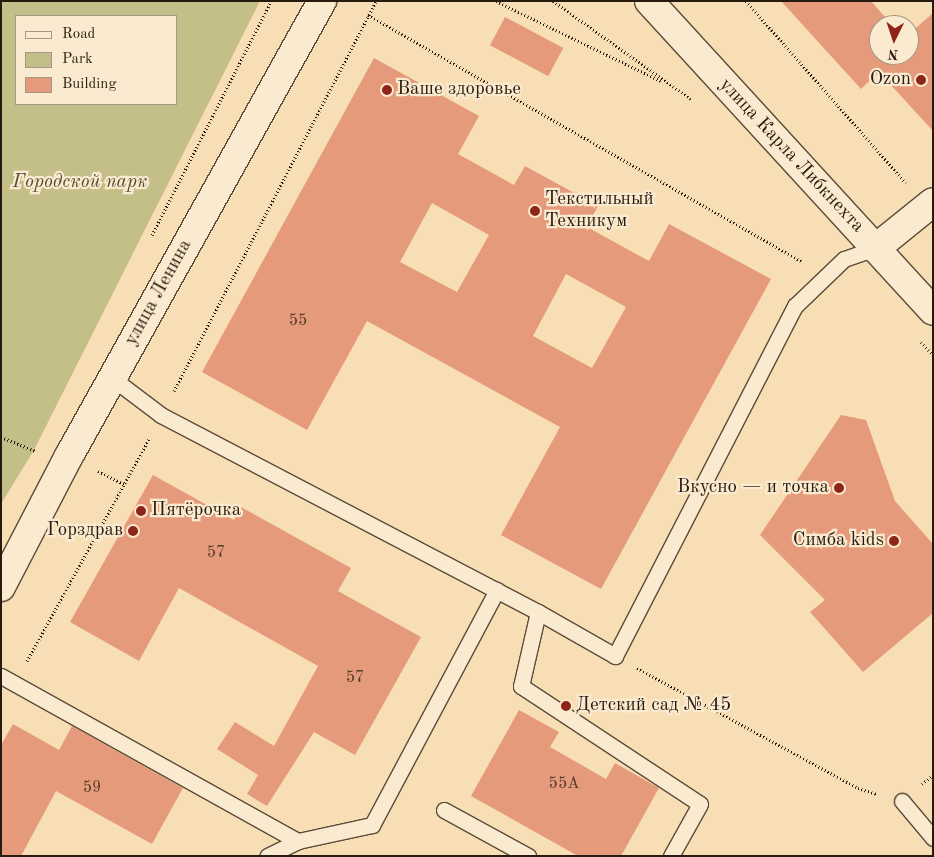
<!DOCTYPE html>
<meta charset="utf-8">
<style>
body{margin:0}
#map{position:relative;width:934px;height:857px;overflow:hidden;background:#f8deb5;font-family:"Old Standard TT",serif}
div>[style]{position:absolute}
.green>*{inset:0;background:#c4bf88}
.building>*{inset:0;background:#e59b7b;transform-origin:0 0}
.path>*{height:3px;margin-top:-1.5px;transform-origin:0;background:repeating-linear-gradient(90deg,#271a0e 0 1px,transparent 0 3.5px)}
.roads{filter:drop-shadow(1px 0 #5b4b38) drop-shadow(-1px 0 #5b4b38) drop-shadow(0 1px #5b4b38) drop-shadow(0 -1px #5b4b38)}
.service>*{height:15px;margin:-7.5px;padding:0 7.5px;transform-origin:7.5px;border-radius:7.5px;background:#faeacf}
.minor>*{height:28px;margin:-14px;padding:0 14px;transform-origin:14px;border-radius:14px;background:#faeacf}
.secondary>*{height:28px;margin:-14px;padding:0 14px;transform-origin:14px;border-radius:14px;background:#faeacf}
.dots>*{width:14px;height:14px;translate:-50% -50%;box-sizing:border-box;border:2px solid #faeacf;border-radius:50%}
span{translate:-50% -50%;white-space:nowrap;text-align:center;line-height:1.15;-webkit-text-stroke:4.5px #faeacf;paint-order:stroke}
.number-label{font-size:16px;color:#563a29}
.number-label span{-webkit-text-stroke-width:0}
.poi-label{font-size:19px;color:#271a0e}
.right{translate:-100% -50%;text-align:right}
.left{translate:0 -50%;text-align:left}
.street-label{font-size:19px;color:#271a0e}
.park-label{font-size:19px;color:#564c33;font-style:italic}
.frame{position:absolute;inset:0;border:2px solid #271a0e;pointer-events:none}
.legend{position:absolute;left:15px;top:15px;width:162px;height:90px;box-sizing:border-box;background:#faeacf;border:1px solid #a69782;margin:0;padding:6px 9px;list-style:none;font-size:15px;color:#271a0e}
.legend li{display:flex;align-items:center;gap:10px;height:25px}
.legend b{width:25px;border:1px solid #a69782}
.north{position:absolute;left:869px;top:15px;width:50px;height:50px;box-sizing:border-box;background:#faeacf;border:1px solid #a69782;border-radius:50%;rotate:184deg;font-size:14px;font-weight:700;line-height:20px;text-align:center;color:#271a0e}
.north::after{content:'';display:block;margin:auto;width:18px;height:22px;background:#8f2418;clip-path:polygon(50% 0,100% 100%,50% 72%,0 100%)}
</style>
<div id="map">
<div class="green">
<div style="clip-path:polygon(evenodd,1px 1px,260px 1px,34px 450px,1px 504px,1px 1px,16px 16px,176px 16px,176px 104px,16px 104px,16px 16px)"></div>
</div>
<div class="building">
<div style="clip-path:polygon(781px 1px,871px 1px,892px 25px,879px 25px,879px 55px,909px 55px,909px 34px,933px 13px,933px 131px,879px 72px,861px 89px)"></div>
<div style="left:505px;top:17px;width:66px;height:32px;rotate:28deg"></div>
<div style="clip-path:polygon(evenodd,374px 58px,479px 116px,458px 154px,514px 185px,525px 166px,598px 206px,587px 227px,649px 261px,669px 224px,771px 279px,601px 589px,501px 535px,560px 427px,367px 321px,307px 430px,202px 372px,374px 58px,432px 203px,489px 235px,457px 292px,400px 262px,432px 203px,374px 58px,566px 274px,626px 307px,592px 368px,533px 336px,566px 274px)"></div>
<div style="clip-path:polygon(841px 415px,866px 420px,895px 501px,933px 544px,933px 613px,863px 672px,810px 612px,825px 600px,760px 535px)"></div>
<div style="clip-path:polygon(153px 475px,234px 520px,241px 507px,351px 568px,338px 591px,421px 637px,355px 755px,314px 732px,267px 806px,247px 794px,258px 775px,217px 749px,235px 722px,274px 746px,318px 666px,179px 588px,139px 661px,70px 622px)"></div>
<div style="clip-path:polygon(519px 710px,559px 732px,550px 747px,606px 779px,615px 763px,659px 788px,621px 856px,578px 856px,471px 796px)"></div>
<div style="clip-path:polygon(13px 724px,59px 750px,72px 726px,183px 788px,152px 844px,56px 791px,21px 856px,1px 856px,1px 745px)"></div>
</div>
<div class="path">
<div style="left:496px;top:1px;width:183px;rotate:25.9deg"></div>
<div style="left:553px;top:1px;width:169px;rotate:35.4deg"></div>
<div style="left:746px;top:1px;width:242px;rotate:48.7deg"></div>
<div style="left:368px;top:15px;width:499px;rotate:29.6deg"></div>
<div style="left:152px;top:235px;width:263px;rotate:-63deg"></div>
<div style="left:921px;top:342px;width:18px;rotate:47deg"></div>
<div style="left:174px;top:391px;width:439px;rotate:-62.6deg"></div>
<div style="left:1px;top:437px;width:38px;rotate:22deg"></div>
<div style="left:98px;top:471px;width:30px;rotate:27deg"></div>
<div style="left:27px;top:661px;width:253px;rotate:-61.2deg"></div>
<div style="left:637px;top:668px;width:251px;rotate:28.5deg"></div>
<div style="left:858px;top:788px;width:20px;rotate:18deg"></div>
<div style="left:922px;top:784px;width:14px;rotate:-39deg"></div>
</div>
<div class="roads">
<div class="service">
<div style="left:112px;top:378px;width:61px;rotate:37.1deg"></div>
<div style="left:161px;top:415px;width:425px;rotate:27.6deg"></div>
<div style="left:538px;top:612px;width:89px;rotate:29.7deg"></div>
<div style="left:615px;top:656px;width:394px;rotate:-62.8deg"></div>
<div style="left:795px;top:306px;width:68px;rotate:-43.8deg"></div>
<div style="left:844px;top:259px;width:34px;rotate:-19deg"></div>
<div style="left:538px;top:612px;width:76px;rotate:102.9deg"></div>
<div style="left:521px;top:686px;width:214px;rotate:33.4deg"></div>
<div style="left:700px;top:804px;width:60px;rotate:119.1deg"></div>
<div style="left:1px;top:676px;width:340px;rotate:29.1deg"></div>
<div style="left:298px;top:841px;width:34px;rotate:154deg"></div>
<div style="left:902px;top:801px;width:48px;rotate:50deg"></div>
<div style="left:444px;top:810px;width:96px;rotate:28.7deg"></div>
<div style="left:298px;top:841px;width:76px;rotate:-12.2deg"></div>
<div style="left:372px;top:825px;width:266px;rotate:-62deg"></div>
</div>
<div class="minor">
<div style="left:876px;top:248px;width:73px;rotate:-38.9deg"></div>
</div>
<div class="secondary">
<div style="left:649px;top:1px;width:420px;rotate:47.5deg"></div>
<div style="left:1px;top:587px;width:148px;rotate:-62.6deg"></div>
<div style="left:69px;top:456px;width:521px;rotate:-60.92deg"></div>
</div>
</div>
<div class="dots">
<div style="left:921px;top:80px;background:#8f2418"></div>
<div style="left:387px;top:90px;background:#8f2418"></div>
<div style="left:535px;top:211px;background:#8f2418"></div>
<div style="left:839px;top:488px;background:#8f2418"></div>
<div style="left:141px;top:511px;background:#8f2418"></div>
<div style="left:133px;top:531px;background:#8f2418"></div>
<div style="left:894px;top:541px;background:#8f2418"></div>
<div style="left:566px;top:706px;background:#8f2418"></div>
</div>
<div class="number-label">
<span style="left:298px;top:321px">55</span>
<span style="left:216px;top:553px">57</span>
<span style="left:355px;top:678px">57</span>
<span style="left:564px;top:784px">55А</span>
<span style="left:92px;top:788px">59</span>
</div>
<div class="poi-label">
<span class="right" style="left:911px;top:80px">Ozon</span>
<span class="left" style="left:397px;top:90px">Ваше здоровье</span>
<span class="left" style="left:545px;top:211px">Текстильный<br>Техникум</span>
<span class="right" style="left:829px;top:488px">Вкусно — и точка</span>
<span class="left" style="left:151px;top:511px">Пятёрочка</span>
<span class="right" style="left:123px;top:531px">Горздрав</span>
<span class="right" style="left:884px;top:541px">Симба kids</span>
<span class="left" style="left:576px;top:706px">Детский сад № 45</span>
</div>
<div class="street-label">
<span style="left:791px;top:156px;rotate:47deg">улица Карла Либкнехта</span>
<span style="left:159px;top:293px;rotate:-61deg">улица Ленина</span>
</div>
<div class="park-label">
<span style="left:80px;top:183px">Городской парк</span>
</div>
<div class="frame"></div>
<ul class="legend">
<li><b style="height:6px;background:#faeacf"></b>Road</li>
<li><b style="height:14px;background:#c4bf88"></b>Park</li>
<li><b style="height:14px;background:#e59b7b"></b>Building</li>
</ul>
<div class="north">N</div>
</div>
